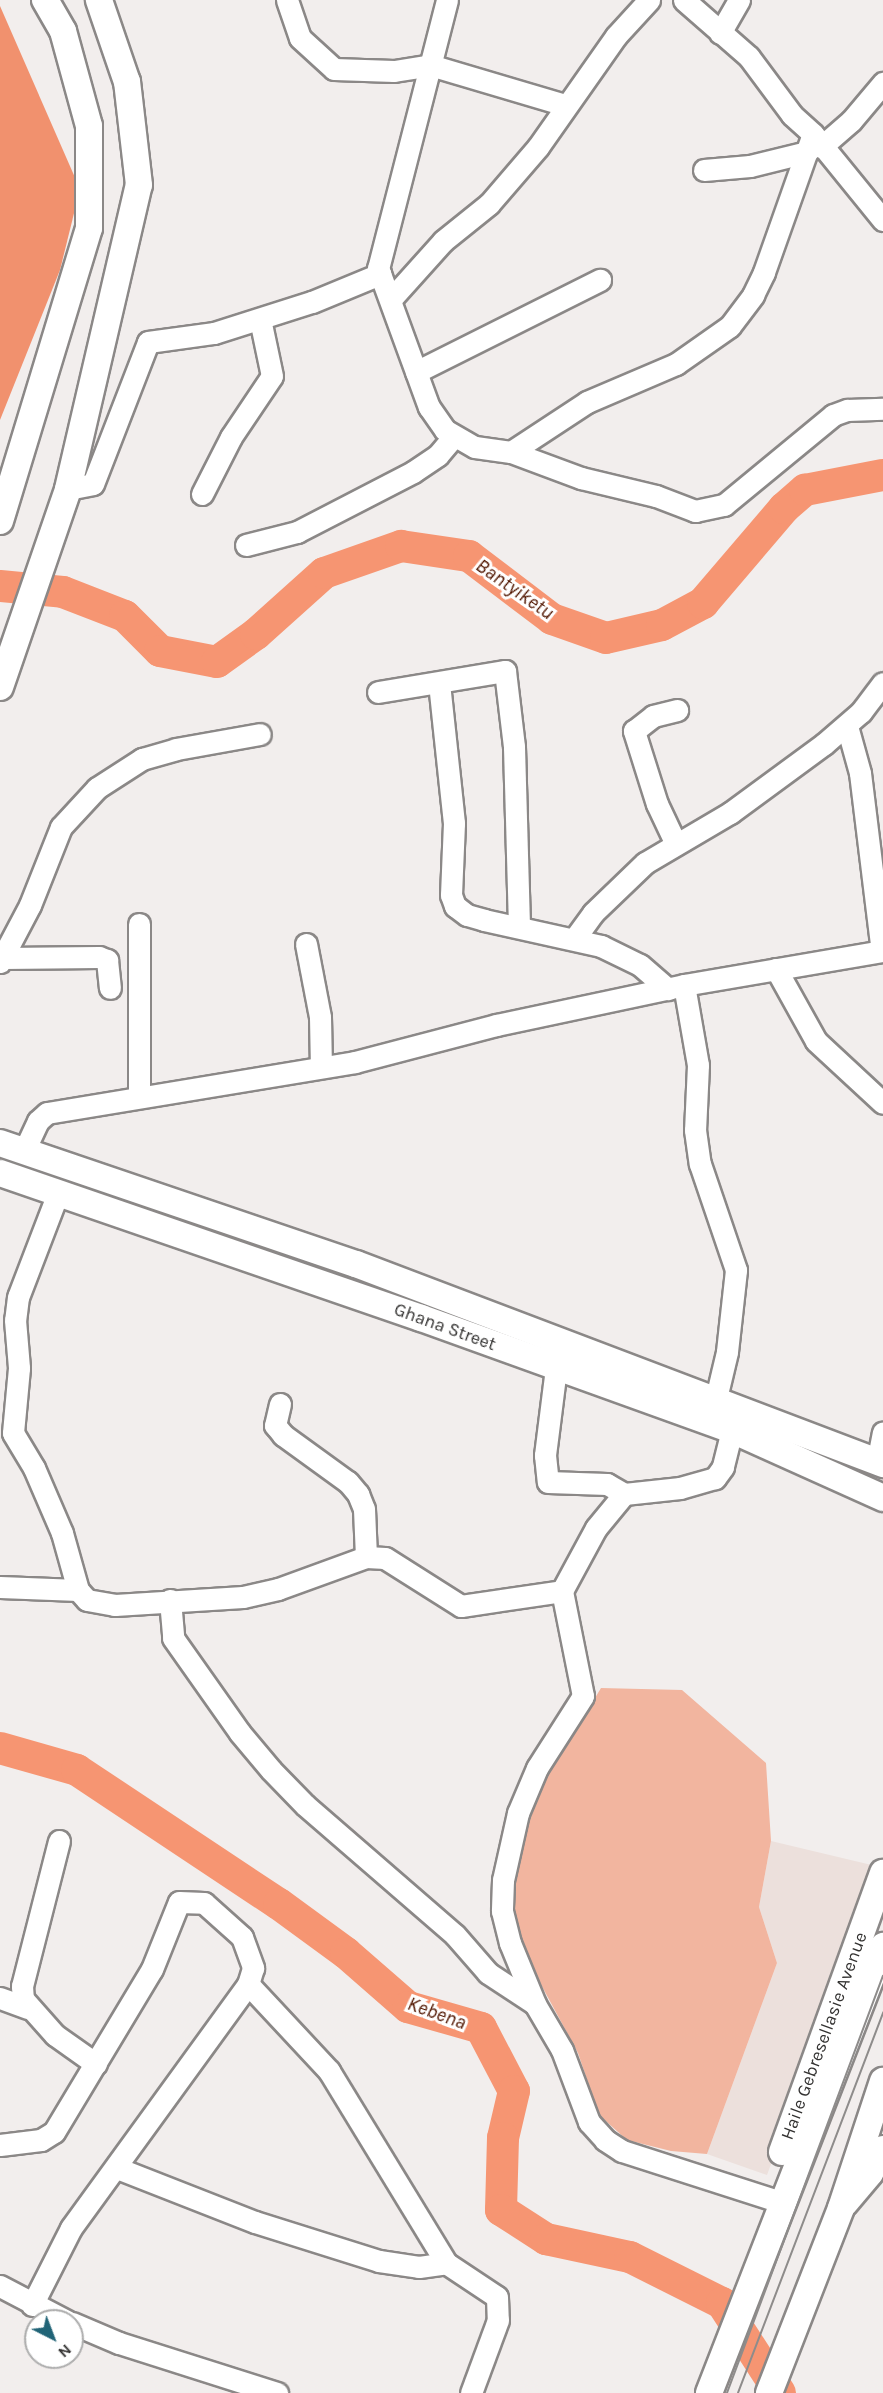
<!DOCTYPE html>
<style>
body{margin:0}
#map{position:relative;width:883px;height:2393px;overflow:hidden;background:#f2eeed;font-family:Karla,sans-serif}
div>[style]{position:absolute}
.built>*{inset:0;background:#ece0dc}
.green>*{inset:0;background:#f2b59f}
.forest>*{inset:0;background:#f1916e}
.river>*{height:32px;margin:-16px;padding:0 16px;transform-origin:16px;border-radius:16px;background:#f69572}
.roads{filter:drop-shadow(2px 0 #8b8887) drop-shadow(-2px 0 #8b8887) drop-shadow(0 2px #8b8887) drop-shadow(0 -2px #8b8887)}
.minor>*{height:21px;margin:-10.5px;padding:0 10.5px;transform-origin:10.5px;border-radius:10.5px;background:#fff}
.major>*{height:26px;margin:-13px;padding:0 13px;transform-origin:13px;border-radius:13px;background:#fff}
.tram>*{height:1.5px;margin:-0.75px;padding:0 0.75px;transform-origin:0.75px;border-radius:0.75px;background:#8e8c8b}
span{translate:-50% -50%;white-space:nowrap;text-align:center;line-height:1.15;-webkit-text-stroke:6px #fff;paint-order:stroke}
.street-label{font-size:18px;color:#333231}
.water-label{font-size:20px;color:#511600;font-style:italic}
.north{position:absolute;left:24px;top:2309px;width:60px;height:60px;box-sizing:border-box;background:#fff;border:2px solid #adadad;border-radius:50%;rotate:138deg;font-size:16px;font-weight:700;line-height:24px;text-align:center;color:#333231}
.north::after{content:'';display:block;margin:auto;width:21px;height:27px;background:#216477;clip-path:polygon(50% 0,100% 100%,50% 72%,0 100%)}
</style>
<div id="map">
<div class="built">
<div style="clip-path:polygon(771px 1841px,880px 1867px,767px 2175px,707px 2154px,777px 1963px,759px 1907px)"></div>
</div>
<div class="green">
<div style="clip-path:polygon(601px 1688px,682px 1690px,766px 1763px,771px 1841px,759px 1907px,777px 1963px,707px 2154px,671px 2151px,627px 2140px,599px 2115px,578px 2053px,518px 1942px,508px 1884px,523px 1817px)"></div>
</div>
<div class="forest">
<div style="clip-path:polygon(0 6px,80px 189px,60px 270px,0 420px)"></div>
</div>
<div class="river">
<div style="left:0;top:586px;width:63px;rotate:5.4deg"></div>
<div style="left:63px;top:592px;width:66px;rotate:21.2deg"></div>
<div style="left:125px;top:616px;width:49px;rotate:45deg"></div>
<div style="left:160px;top:651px;width:58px;rotate:10.9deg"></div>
<div style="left:217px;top:662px;width:48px;rotate:-35.7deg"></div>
<div style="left:256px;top:634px;width:91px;rotate:-41.9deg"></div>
<div style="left:324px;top:573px;width:82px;rotate:-19.3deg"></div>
<div style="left:401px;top:546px;width:69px;rotate:8.4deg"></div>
<div style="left:469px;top:556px;width:104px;rotate:37.2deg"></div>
<div style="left:552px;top:619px;width:57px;rotate:19.4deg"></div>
<div style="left:606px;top:638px;width:57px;rotate:-13.1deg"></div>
<div style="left:662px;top:625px;width:47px;rotate:-28.2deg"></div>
<div style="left:703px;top:603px;width:125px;rotate:-49.5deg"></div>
<div style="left:784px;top:508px;width:28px;rotate:-41deg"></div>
<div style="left:805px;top:490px;width:79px;rotate:-10.9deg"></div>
<div style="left:0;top:1748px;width:80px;rotate:15.9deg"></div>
<div style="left:77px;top:1770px;width:242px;rotate:33.6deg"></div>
<div style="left:279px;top:1904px;width:83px;rotate:36.2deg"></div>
<div style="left:346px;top:1953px;width:82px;rotate:41.1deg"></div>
<div style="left:408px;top:2007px;width:76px;rotate:16deg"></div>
<div style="left:481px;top:2028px;width:71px;rotate:62.4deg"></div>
<div style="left:514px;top:2091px;width:48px;rotate:103.2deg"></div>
<div style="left:503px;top:2138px;width:72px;rotate:91.6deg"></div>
<div style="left:501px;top:2210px;width:54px;rotate:32.8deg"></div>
<div style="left:546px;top:2239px;width:86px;rotate:12.1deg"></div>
<div style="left:630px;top:2257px;width:103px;rotate:26.6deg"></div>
<div style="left:722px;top:2303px;width:107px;rotate:57.2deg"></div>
</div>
<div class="roads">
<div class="minor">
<div style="left:287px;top:0;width:40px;rotate:71.1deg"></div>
<div style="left:300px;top:38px;width:46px;rotate:42.4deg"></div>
<div style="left:334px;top:69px;width:60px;rotate:1.9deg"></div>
<div style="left:394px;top:71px;width:36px;rotate:-9deg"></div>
<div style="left:430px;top:65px;width:141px;rotate:16.5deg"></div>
<div style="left:447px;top:0;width:277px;rotate:104.4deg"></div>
<div style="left:378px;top:268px;width:148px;rotate:69.9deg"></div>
<div style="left:429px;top:407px;width:28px;rotate:55deg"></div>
<div style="left:445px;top:430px;width:34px;rotate:30deg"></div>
<div style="left:475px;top:447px;width:36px;rotate:8deg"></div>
<div style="left:511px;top:452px;width:75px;rotate:20.4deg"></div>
<div style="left:581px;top:478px;width:77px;rotate:13.5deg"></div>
<div style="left:656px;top:496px;width:42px;rotate:21deg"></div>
<div style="left:695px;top:511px;width:30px;rotate:-12deg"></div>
<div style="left:724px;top:505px;width:141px;rotate:-39.5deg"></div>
<div style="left:833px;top:415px;width:15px;rotate:-20deg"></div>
<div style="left:847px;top:410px;width:36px;rotate:-2deg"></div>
<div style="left:684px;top:0;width:86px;rotate:41.2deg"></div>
<div style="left:749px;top:57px;width:72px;rotate:53.4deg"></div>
<div style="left:792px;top:115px;width:28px;rotate:42deg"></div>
<div style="left:813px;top:134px;width:111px;rotate:50.9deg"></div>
<div style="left:720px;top:33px;width:38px;rotate:-60deg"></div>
<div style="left:821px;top:147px;width:40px;rotate:-41deg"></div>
<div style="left:851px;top:121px;width:50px;rotate:-49.9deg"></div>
<div style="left:704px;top:170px;width:46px;rotate:-5deg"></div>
<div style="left:750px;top:166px;width:59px;rotate:-13.8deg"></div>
<div style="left:391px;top:299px;width:78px;rotate:-48.1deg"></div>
<div style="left:443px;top:241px;width:59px;rotate:-38.8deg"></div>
<div style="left:489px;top:204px;width:75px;rotate:-49.3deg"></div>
<div style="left:538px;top:147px;width:136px;rotate:-54.9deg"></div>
<div style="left:616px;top:36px;width:49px;rotate:-47.5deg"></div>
<div style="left:416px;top:372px;width:206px;rotate:-26.6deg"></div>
<div style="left:511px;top:452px;width:91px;rotate:-33.3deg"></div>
<div style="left:587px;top:402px;width:97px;rotate:-23.1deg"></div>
<div style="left:676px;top:364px;width:66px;rotate:-35.1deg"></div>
<div style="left:730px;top:326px;width:39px;rotate:-53deg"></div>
<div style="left:753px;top:295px;width:25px;rotate:-64deg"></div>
<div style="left:764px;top:272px;width:146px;rotate:-70.5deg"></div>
<div style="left:68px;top:489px;width:25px;rotate:-11deg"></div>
<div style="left:93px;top:484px;width:152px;rotate:-68.8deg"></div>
<div style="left:148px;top:342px;width:67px;rotate:-7.8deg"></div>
<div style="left:214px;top:333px;width:103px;rotate:-17.6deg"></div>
<div style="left:312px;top:302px;width:74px;rotate:-22.4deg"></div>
<div style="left:202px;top:494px;width:64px;rotate:-63deg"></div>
<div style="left:231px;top:437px;width:73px;rotate:-56.1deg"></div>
<div style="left:272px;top:376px;width:58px;rotate:-101.9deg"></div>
<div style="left:246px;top:545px;width:53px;rotate:-14.3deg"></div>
<div style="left:297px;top:532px;width:131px;rotate:-27.3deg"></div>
<div style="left:413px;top:472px;width:30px;rotate:-34deg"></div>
<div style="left:438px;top:455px;width:23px;rotate:-50deg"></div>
<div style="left:439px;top:683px;width:141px;rotate:83.9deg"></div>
<div style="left:454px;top:823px;width:72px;rotate:92.4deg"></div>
<div style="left:451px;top:895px;width:12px;rotate:70deg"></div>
<div style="left:455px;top:906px;width:15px;rotate:37deg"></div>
<div style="left:467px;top:915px;width:18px;rotate:16deg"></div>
<div style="left:484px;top:920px;width:120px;rotate:12.5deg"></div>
<div style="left:601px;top:946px;width:43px;rotate:26deg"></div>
<div style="left:640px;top:965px;width:37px;rotate:41deg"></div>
<div style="left:378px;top:692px;width:129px;rotate:-9.4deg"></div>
<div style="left:505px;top:671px;width:77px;rotate:83.2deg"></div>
<div style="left:514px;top:747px;width:178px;rotate:88.4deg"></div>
<div style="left:847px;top:726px;width:49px;rotate:74.5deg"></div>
<div style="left:860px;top:773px;width:179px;rotate:83deg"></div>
<div style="left:675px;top:842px;width:42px;rotate:-115.3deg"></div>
<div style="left:657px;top:804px;width:77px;rotate:-107.5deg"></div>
<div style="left:634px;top:731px;width:24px;rotate:-38deg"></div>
<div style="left:653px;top:716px;width:25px;rotate:-14deg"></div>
<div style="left:139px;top:924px;width:173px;rotate:90deg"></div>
<div style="left:575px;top:938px;width:31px;rotate:-54deg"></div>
<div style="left:593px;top:913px;width:72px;rotate:-43.9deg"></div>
<div style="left:645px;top:863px;width:99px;rotate:-30.5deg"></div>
<div style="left:730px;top:813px;width:117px;rotate:-36.3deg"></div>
<div style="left:824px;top:744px;width:49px;rotate:-40.9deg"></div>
<div style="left:861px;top:712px;width:36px;rotate:-53deg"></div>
<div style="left:306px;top:944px;width:74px;rotate:79.1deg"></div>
<div style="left:320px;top:1017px;width:50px;rotate:88.9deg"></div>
<div style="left:3px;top:958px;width:96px;rotate:-0.6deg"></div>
<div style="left:99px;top:957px;width:9px;rotate:21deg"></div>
<div style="left:107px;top:960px;width:28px;rotate:84deg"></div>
<div style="left:0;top:962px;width:64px;rotate:-62.2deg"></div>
<div style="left:30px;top:905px;width:84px;rotate:-68.3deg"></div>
<div style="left:61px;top:827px;width:53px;rotate:-47.3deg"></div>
<div style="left:97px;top:788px;width:54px;rotate:-32.8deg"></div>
<div style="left:142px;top:759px;width:35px;rotate:-16deg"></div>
<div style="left:176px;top:749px;width:85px;rotate:-10.1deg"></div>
<div style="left:776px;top:969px;width:82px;rotate:60.9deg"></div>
<div style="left:816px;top:1041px;width:91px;rotate:42.8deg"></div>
<div style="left:684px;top:985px;width:81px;rotate:80.1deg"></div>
<div style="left:698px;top:1065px;width:65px;rotate:92.6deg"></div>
<div style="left:695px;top:1130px;width:34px;rotate:82deg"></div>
<div style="left:700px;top:1164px;width:112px;rotate:71.2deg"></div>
<div style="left:736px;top:1270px;width:82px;rotate:96.3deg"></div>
<div style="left:727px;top:1352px;width:47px;rotate:103.4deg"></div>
<div style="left:24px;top:1151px;width:33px;rotate:-65deg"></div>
<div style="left:38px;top:1121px;width:12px;rotate:-42deg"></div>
<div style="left:47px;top:1113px;width:312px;rotate:-9.4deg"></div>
<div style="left:355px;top:1062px;width:146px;rotate:-14.7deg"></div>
<div style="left:496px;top:1025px;width:192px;rotate:-12deg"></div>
<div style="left:684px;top:985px;width:202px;rotate:-9.7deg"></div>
<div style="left:58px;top:1193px;width:111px;rotate:111deg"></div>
<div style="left:18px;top:1297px;width:23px;rotate:97deg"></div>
<div style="left:15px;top:1320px;width:48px;rotate:85.2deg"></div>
<div style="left:19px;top:1368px;width:65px;rotate:95.3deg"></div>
<div style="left:13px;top:1433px;width:41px;rotate:59deg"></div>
<div style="left:34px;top:1468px;width:71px;rotate:66.7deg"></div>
<div style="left:62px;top:1533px;width:59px;rotate:74.3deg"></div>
<div style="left:78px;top:1590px;width:13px;rotate:48deg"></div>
<div style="left:87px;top:1600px;width:28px;rotate:10deg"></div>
<div style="left:115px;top:1605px;width:128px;rotate:-3.6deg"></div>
<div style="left:243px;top:1597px;width:36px;rotate:-13deg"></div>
<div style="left:278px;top:1589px;width:94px;rotate:-20deg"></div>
<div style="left:366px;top:1557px;width:19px;rotate:3deg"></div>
<div style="left:385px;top:1558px;width:90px;rotate:32.3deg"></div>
<div style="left:461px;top:1606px;width:102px;rotate:-8.4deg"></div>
<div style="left:556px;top:1368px;width:88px;rotate:97.2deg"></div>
<div style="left:545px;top:1455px;width:27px;rotate:84deg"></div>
<div style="left:548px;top:1482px;width:59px;rotate:1.9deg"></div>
<div style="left:607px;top:1484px;width:20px;rotate:30deg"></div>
<div style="left:280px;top:1404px;width:22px;rotate:103deg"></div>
<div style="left:275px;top:1425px;width:13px;rotate:51deg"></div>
<div style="left:283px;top:1435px;width:80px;rotate:35.9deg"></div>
<div style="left:348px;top:1482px;width:16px;rotate:50deg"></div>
<div style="left:358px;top:1494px;width:16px;rotate:68deg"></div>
<div style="left:364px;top:1509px;width:48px;rotate:87.6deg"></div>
<div style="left:732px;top:1430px;width:38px;rotate:104deg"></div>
<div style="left:723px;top:1467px;width:14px;rotate:126deg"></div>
<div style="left:715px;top:1478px;width:36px;rotate:164deg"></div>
<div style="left:680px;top:1488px;width:56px;rotate:173.9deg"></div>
<div style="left:624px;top:1494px;width:44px;rotate:129.5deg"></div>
<div style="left:596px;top:1528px;width:72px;rotate:118.4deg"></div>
<div style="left:562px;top:1591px;width:107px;rotate:78.7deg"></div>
<div style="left:583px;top:1696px;width:85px;rotate:122.6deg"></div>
<div style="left:537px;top:1768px;width:49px;rotate:112.9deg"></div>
<div style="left:518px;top:1813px;width:69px;rotate:102.6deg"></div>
<div style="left:503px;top:1880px;width:31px;rotate:92deg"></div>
<div style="left:502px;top:1911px;width:33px;rotate:76deg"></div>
<div style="left:510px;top:1943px;width:66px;rotate:67.7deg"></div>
<div style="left:535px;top:2004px;width:53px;rotate:59.6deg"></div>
<div style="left:562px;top:2050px;width:77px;rotate:69.4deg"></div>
<div style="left:589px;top:2122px;width:24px;rotate:48deg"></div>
<div style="left:605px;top:2140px;width:20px;rotate:33deg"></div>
<div style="left:622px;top:2151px;width:167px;rotate:17.8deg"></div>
<div style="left:877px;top:1463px;width:31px;rotate:-79deg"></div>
<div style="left:0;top:1587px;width:78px;rotate:2.2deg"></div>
<div style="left:170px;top:1600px;width:38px;rotate:85deg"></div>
<div style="left:173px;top:1638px;width:116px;rotate:54.8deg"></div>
<div style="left:240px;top:1733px;width:48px;rotate:50deg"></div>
<div style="left:271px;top:1770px;width:49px;rotate:45.8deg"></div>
<div style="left:305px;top:1805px;width:198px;rotate:40.9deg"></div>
<div style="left:455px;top:1935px;width:50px;rotate:49deg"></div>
<div style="left:488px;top:1973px;width:56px;rotate:33.4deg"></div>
<div style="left:59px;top:1841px;width:150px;rotate:104.3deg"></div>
<div style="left:22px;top:1986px;width:13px;rotate:86deg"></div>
<div style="left:23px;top:1999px;width:48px;rotate:48.4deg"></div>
<div style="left:55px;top:2035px;width:50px;rotate:35.3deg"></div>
<div style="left:0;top:1998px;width:29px;rotate:20deg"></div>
<div style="left:0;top:2145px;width:41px;rotate:-7deg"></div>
<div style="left:41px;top:2140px;width:15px;rotate:-32deg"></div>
<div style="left:54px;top:2132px;width:190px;rotate:-59deg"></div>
<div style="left:152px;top:1969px;width:72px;rotate:-68.1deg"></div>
<div style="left:179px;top:1902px;width:25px;rotate:2deg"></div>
<div style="left:204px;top:1903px;width:51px;rotate:41.8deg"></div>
<div style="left:242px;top:1937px;width:33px;rotate:70deg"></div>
<div style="left:253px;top:1968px;width:17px;rotate:107deg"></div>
<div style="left:117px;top:2168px;width:148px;rotate:21.4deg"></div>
<div style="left:255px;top:2222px;width:130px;rotate:17.5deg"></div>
<div style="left:379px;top:2261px;width:40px;rotate:8.5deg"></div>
<div style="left:419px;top:2267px;width:27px;rotate:-8deg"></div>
<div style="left:0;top:2286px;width:76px;rotate:27.6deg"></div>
<div style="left:32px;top:2305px;width:86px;rotate:-63.1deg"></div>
<div style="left:71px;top:2228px;width:301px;rotate:-54deg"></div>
<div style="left:248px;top:1984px;width:119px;rotate:47deg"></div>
<div style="left:329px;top:2071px;width:225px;rotate:58.6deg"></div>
<div style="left:446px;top:2263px;width:61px;rotate:33.7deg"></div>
<div style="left:497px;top:2297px;width:23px;rotate:88deg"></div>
<div style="left:498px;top:2320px;width:78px;rotate:110.3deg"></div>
<div style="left:72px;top:2323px;width:51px;rotate:23.1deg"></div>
<div style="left:119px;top:2343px;width:166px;rotate:17.6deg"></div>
</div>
<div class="major">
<div style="left:0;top:521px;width:306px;rotate:-73.1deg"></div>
<div style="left:89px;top:228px;width:102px;rotate:-90deg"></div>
<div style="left:89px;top:126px;width:98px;rotate:-105.3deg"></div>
<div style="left:63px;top:31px;width:36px;rotate:-120deg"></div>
<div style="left:0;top:687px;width:209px;rotate:-71deg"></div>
<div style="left:68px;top:489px;width:312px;rotate:-76.9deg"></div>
<div style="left:139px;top:185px;width:104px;rotate:-96.6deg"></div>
<div style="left:127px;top:82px;width:87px;rotate:-108.9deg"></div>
<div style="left:0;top:1143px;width:376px;rotate:18.8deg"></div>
<div style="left:356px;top:1264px;width:564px;rotate:20.78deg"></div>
<div style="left:0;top:1173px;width:445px;rotate:19deg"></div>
<div style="left:421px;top:1318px;width:331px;rotate:19.8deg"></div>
<div style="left:732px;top:1430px;width:166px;rotate:24.2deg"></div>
<div style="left:782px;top:2152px;width:297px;rotate:-70.1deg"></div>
<div style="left:845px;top:2203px;width:39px;rotate:-50deg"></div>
<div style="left:870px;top:2173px;width:27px;rotate:-62deg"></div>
<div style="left:709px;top:2393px;width:480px;rotate:-68.7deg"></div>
<div style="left:769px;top:2393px;width:199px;rotate:-68.7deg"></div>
<div style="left:841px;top:2208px;width:134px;rotate:-71.7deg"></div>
</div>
</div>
<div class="tram">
<div style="left:727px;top:2393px;width:445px;rotate:-69.5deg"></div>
<div style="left:738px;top:2393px;width:407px;rotate:-69.1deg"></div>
</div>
<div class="street-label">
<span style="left:445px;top:1327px;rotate:20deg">Ghana Street</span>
<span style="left:824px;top:2036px;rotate:-70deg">Haile Gebresellasie Avenue</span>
</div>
<div class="water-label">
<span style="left:515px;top:589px;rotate:35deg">Bantyiketu</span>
<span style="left:437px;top:2013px;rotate:20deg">Kebena</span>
</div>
<div class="north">N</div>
</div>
